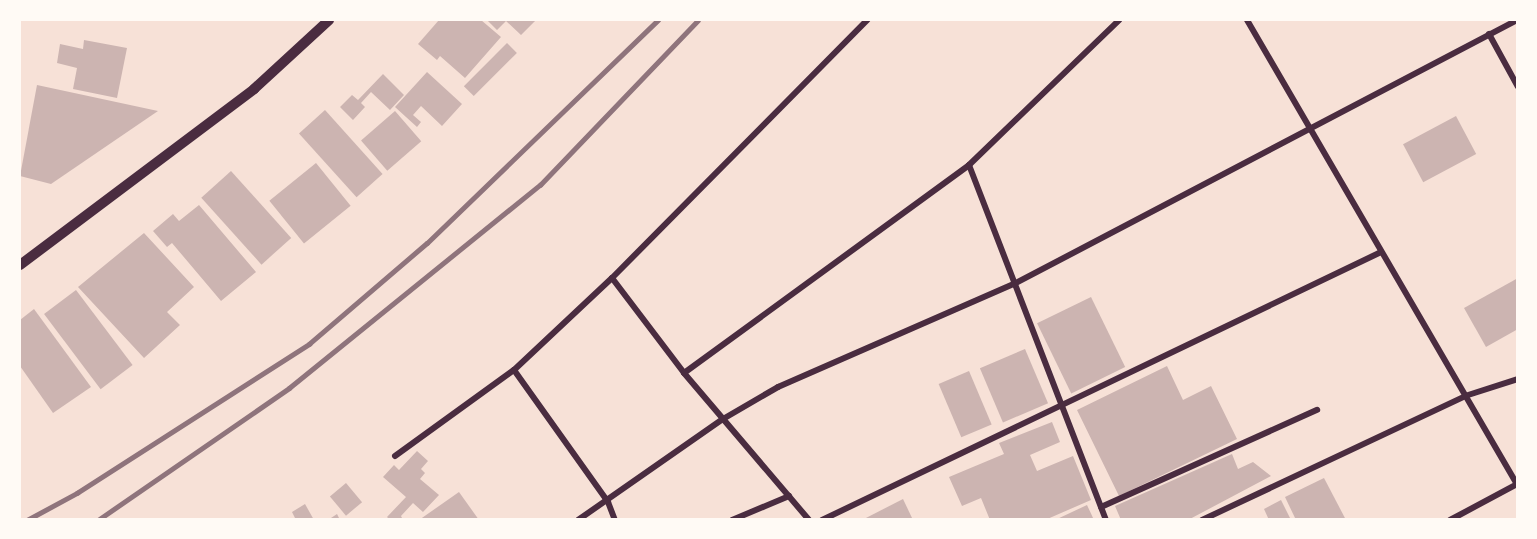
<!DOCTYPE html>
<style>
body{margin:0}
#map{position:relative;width:1537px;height:539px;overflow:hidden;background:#f7e1d7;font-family:Barlow,sans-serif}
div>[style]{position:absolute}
.building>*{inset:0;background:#ccb4b1;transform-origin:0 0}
.minor>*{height:6px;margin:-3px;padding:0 3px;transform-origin:3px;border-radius:3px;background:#4a2c40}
.tertiary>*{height:10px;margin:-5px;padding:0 5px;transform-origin:5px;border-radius:5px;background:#4a2c40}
.rail>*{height:4.5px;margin:-2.25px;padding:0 2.25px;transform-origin:2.25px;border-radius:2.25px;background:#8f747c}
span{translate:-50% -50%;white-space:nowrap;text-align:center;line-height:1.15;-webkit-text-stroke:4.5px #fffaf5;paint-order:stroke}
.frame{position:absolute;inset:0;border:21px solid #fffaf5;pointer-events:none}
</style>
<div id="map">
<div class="building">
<div style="clip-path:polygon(439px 20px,481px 20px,501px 37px,465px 78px,440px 56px,437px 60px,418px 44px)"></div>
<div style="clip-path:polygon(487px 20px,536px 20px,521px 35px,506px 21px,497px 30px)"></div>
<div style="clip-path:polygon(84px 40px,127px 48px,117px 98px,73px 89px,77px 68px,57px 63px,60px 44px,83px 49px)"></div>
<div style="left:507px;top:43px;width:14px;height:61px;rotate:45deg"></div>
<div style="clip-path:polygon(427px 72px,462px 104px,442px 126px,421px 106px,413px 115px,421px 122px,417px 127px,395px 107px)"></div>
<div style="clip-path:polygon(383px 74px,404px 95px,390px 110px,371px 92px,361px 103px,365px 107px,353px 120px,340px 107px,352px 95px,358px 100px)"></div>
<div style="clip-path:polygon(37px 85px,158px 111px,51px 184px,20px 176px)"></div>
<div style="left:325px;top:110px;width:86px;height:35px;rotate:48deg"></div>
<div style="left:395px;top:111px;width:40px;height:45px;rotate:49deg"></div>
<div style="left:1456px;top:116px;width:43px;height:60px;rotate:62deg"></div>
<div style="left:316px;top:163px;width:55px;height:60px;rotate:51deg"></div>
<div style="left:231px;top:171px;width:90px;height:40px;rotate:48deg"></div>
<div style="clip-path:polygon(199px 205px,256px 272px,221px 301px,172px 243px,167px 247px,153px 231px,173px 214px,179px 221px)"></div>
<div style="clip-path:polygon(144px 233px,194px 287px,167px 312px,180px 325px,144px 358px,78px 287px)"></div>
<div style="clip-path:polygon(1518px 278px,1518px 329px,1486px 347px,1464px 308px)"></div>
<div style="left:76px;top:290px;width:94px;height:40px;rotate:53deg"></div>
<div style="left:1091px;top:297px;width:78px;height:60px;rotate:64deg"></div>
<div style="clip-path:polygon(34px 309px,91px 387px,53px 413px,20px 366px,20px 320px)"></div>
<div style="left:1025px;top:349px;width:59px;height:49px;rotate:67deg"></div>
<div style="clip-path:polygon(1167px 366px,1183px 400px,1211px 386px,1237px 439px,1119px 496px,1077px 410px)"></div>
<div style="left:969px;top:371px;width:58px;height:33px;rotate:67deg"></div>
<div style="clip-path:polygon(1052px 422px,1060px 442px,1030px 455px,1037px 471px,1073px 456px,1091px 500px,1045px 520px,990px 520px,981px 498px,962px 506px,949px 477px,1004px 454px,999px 443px)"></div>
<div style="clip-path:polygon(417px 451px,428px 461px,421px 469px,425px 473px,420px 479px,439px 495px,423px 512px,413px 503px,401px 516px,403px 520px,390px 520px,387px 517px,406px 497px,383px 477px,394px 465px,399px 470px)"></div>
<div style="clip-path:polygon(1232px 454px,1238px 469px,1253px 462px,1271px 476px,1188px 520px,1121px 520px,1115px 506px)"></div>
<div style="clip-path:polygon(1324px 478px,1346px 520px,1296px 520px,1285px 497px)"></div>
<div style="left:346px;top:483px;width:25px;height:21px;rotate:50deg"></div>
<div style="clip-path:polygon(459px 492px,479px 520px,419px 520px)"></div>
<div style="clip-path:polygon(903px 499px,913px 520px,862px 520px)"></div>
<div style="clip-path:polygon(1281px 500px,1291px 520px,1269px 520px,1264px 509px)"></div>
<div style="clip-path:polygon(305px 504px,314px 520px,296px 520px,292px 512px)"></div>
<div style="clip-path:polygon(1087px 505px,1094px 520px,1055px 520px)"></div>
<div style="clip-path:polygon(337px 514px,340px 520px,328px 520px)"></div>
</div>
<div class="minor">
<div style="left:1247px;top:20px;width:539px;rotate:59.82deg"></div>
<div style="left:1489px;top:34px;width:60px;rotate:61.3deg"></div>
<div style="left:969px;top:165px;width:381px;rotate:68.9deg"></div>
<div style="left:612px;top:278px;width:119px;rotate:52.8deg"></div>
<div style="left:684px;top:373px;width:193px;rotate:49.6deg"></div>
<div style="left:514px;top:370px;width:162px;rotate:54.5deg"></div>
<div style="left:608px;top:502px;width:19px;rotate:69deg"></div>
<div style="left:684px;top:373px;width:353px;rotate:-36.1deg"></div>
<div style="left:969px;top:165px;width:209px;rotate:-44deg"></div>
<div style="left:395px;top:456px;width:147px;rotate:-35.9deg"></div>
<div style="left:514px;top:370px;width:134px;rotate:-43.2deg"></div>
<div style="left:612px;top:278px;width:363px;rotate:-45.3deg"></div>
<div style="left:1101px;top:507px;width:237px;rotate:-24.2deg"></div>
<div style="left:578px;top:520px;width:177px;rotate:-34.9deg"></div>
<div style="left:723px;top:419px;width:64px;rotate:-30.2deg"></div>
<div style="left:778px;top:387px;width:257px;rotate:-23.6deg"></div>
<div style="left:1014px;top:284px;width:568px;rotate:-27.69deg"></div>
<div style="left:732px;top:520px;width:62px;rotate:-22.8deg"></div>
<div style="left:822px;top:520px;width:620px;rotate:-25.61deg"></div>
<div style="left:1202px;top:520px;width:291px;rotate:-25.2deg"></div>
<div style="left:1465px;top:396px;width:56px;rotate:-17.8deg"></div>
<div style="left:1450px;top:520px;width:76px;rotate:-28.2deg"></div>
</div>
<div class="tertiary">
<div style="left:20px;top:265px;width:293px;rotate:-36.9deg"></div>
<div style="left:254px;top:89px;width:102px;rotate:-42.6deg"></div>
</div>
<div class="rail">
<div style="left:27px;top:520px;width:57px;rotate:-28.4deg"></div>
<div style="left:77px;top:493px;width:276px;rotate:-32.7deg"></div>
<div style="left:309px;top:344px;width:155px;rotate:-40.6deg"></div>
<div style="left:427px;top:243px;width:321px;rotate:-44deg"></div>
<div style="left:98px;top:520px;width:232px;rotate:-34.6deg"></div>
<div style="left:289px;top:388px;width:323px;rotate:-39deg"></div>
<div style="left:540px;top:185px;width:228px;rotate:-46.2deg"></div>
</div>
<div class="frame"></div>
</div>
